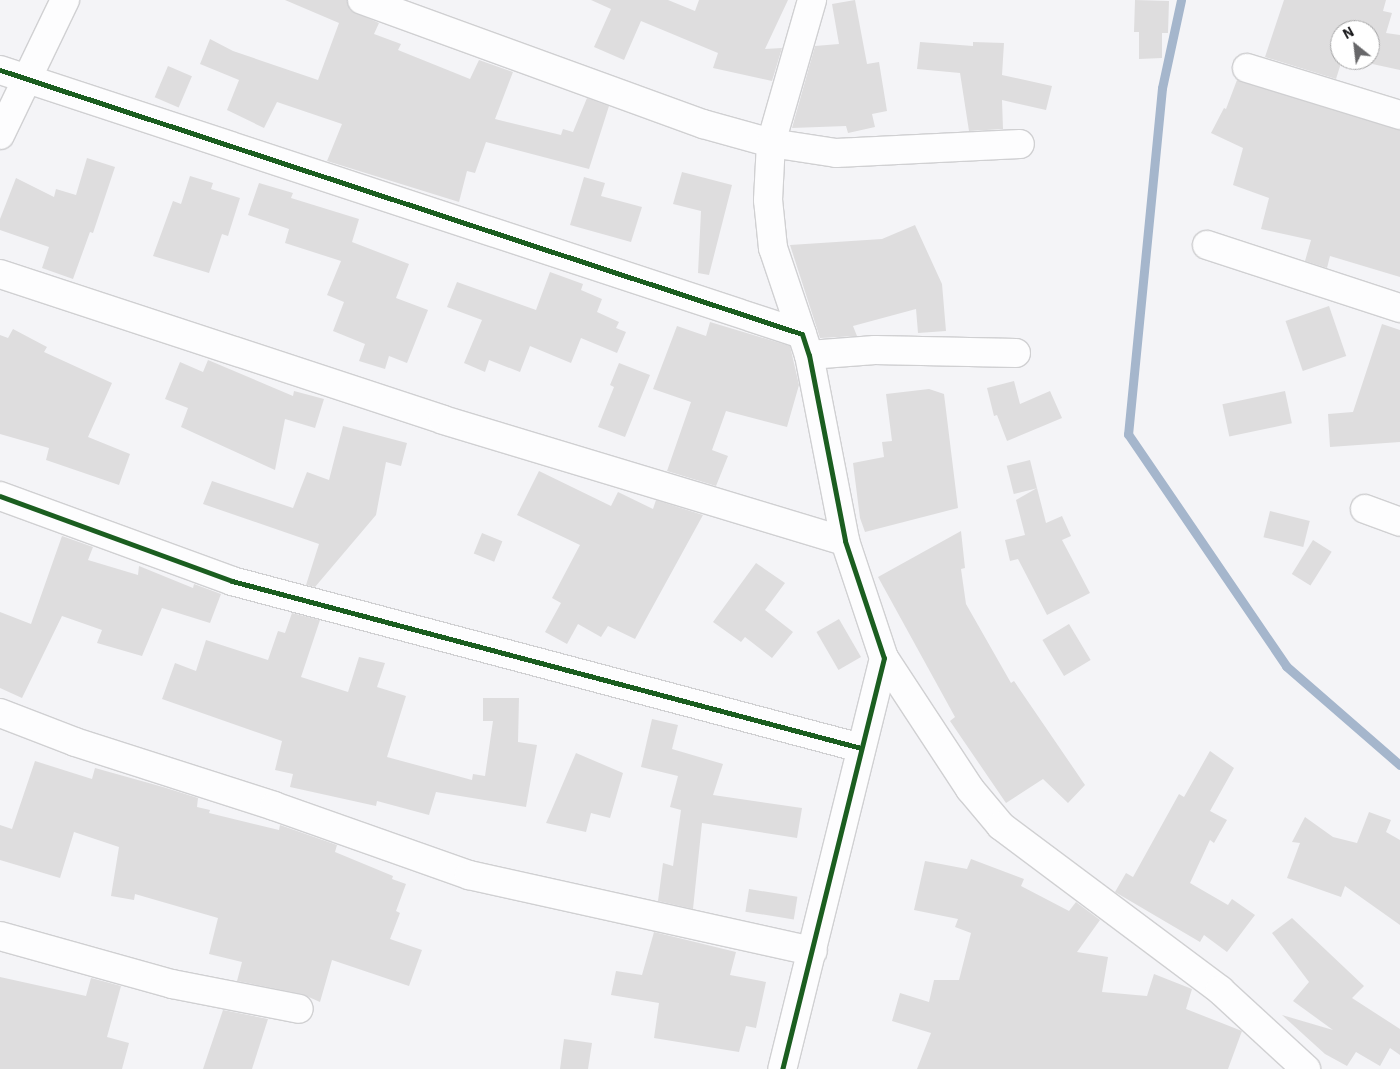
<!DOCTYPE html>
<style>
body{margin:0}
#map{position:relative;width:1400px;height:1069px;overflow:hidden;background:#f4f4f7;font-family:"IBM Plex Sans",sans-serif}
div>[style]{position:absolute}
.stream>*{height:9px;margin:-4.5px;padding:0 4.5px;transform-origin:4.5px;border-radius:4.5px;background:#a5b6cc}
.building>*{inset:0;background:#deddde;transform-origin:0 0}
.roads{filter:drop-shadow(1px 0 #d0d0d2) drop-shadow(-1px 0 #d0d0d2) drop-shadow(0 1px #d0d0d2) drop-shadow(0 -1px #d0d0d2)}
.minor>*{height:28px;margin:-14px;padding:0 14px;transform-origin:14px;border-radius:14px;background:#fdfdfe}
.cycleway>*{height:5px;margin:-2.5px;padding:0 2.5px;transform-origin:2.5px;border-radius:2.5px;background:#1b5e20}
span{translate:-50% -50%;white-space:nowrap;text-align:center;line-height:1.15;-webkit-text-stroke:4px #fff;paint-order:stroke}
.north{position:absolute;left:1330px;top:20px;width:50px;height:50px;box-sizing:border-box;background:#fff;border:1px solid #a4a4a5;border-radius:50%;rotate:331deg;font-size:14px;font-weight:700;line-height:20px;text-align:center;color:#1b1b1d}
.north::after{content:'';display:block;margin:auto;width:18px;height:22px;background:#676769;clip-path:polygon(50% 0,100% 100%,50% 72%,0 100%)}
</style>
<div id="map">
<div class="stream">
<div style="left:1181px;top:0;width:90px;rotate:102.2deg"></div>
<div style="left:1162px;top:88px;width:348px;rotate:95.6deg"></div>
<div style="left:1128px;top:434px;width:281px;rotate:55.7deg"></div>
<div style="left:1286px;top:666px;width:151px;rotate:41deg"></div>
</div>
<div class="building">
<div style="clip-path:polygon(285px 0,347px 0,350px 10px,379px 23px,374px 34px,401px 44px,398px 50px,470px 79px,479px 60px,513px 72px,495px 119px,561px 135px,563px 129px,573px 132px,587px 98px,609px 106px,589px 169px,486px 142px,475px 173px,467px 171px,459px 202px,327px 161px,342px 124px,277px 102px,264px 128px,227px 110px,239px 80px,200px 64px,210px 39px,233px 51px,318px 80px,339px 23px)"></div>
<div style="clip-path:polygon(591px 0,668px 0,695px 11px,699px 0,788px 0,765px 49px,782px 48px,772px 81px,713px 68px,718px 53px,641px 21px,624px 60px,594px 47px,611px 9px)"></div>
<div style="clip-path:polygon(855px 0,867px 64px,879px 62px,887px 111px,872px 114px,875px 127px,848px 133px,846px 126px,792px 128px,815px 46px,839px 44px,832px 4px)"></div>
<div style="clip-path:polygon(1135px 0,1169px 1px,1168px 33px,1162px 33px,1162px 58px,1139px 59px,1139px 32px,1134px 32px)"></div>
<div style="clip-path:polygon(1284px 0,1386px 0,1383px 11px,1392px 13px,1386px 33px,1400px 35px,1400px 70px,1354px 60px,1370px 60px,1370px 30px,1340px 30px,1342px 60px,1336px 79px,1265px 57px)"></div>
<div style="clip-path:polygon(920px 42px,973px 46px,973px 42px,1004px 43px,1002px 75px,1052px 86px,1046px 110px,1002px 100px,1003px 129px,969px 131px,960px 73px,917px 69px)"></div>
<div style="left:168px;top:66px;width:26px;height:34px;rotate:23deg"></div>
<div style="clip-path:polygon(1237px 80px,1400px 130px,1400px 277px,1330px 256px,1327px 268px,1305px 261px,1311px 240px,1261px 229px,1269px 198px,1233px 185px,1243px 148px,1211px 133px,1224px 108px,1226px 109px)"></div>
<div style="clip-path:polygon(87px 158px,115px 167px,93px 233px,90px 232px,73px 279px,42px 268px,49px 247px,0 230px,0 219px,16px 178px,54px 197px,56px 189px,76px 195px)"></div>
<div style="clip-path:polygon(682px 172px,732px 185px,709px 275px,698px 273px,701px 211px,673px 204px)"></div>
<div style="clip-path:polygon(190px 176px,213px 183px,211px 189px,240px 198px,228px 236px,222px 234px,209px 273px,153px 256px,173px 201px,181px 204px)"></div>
<div style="clip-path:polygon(584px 177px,605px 183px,601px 196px,642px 207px,631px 242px,570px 225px)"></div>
<div style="clip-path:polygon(259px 183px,293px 193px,291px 198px,359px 219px,352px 242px,409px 264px,396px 298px,428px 310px,407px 363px,389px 356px,385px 369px,359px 361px,365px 344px,333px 331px,344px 302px,327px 295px,341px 261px,285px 243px,289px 229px,248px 215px)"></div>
<div style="clip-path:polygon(915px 225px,942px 284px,946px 331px,918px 333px,916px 309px,853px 326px,857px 336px,820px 338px,790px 245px,882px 239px)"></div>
<div style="clip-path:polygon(550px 272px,583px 284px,581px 290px,602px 299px,597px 312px,619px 322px,616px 328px,626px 332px,617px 353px,581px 338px,571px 363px,530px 346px,520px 372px,489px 360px,485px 372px,464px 363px,482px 320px,447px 307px,457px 282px,536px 310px)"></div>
<div style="left:1329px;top:306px;width:53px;height:46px;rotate:71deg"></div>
<div style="clip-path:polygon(710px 322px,790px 346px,799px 385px,787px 427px,726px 411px,712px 450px,728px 456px,716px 486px,667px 471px,691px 402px,653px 389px,677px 326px,706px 336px)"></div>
<div style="clip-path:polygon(1382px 324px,1400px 330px,1400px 442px,1330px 447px,1328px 414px,1353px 412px)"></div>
<div style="clip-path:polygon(13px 329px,47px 347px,44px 352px,112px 383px,88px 437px,130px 454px,119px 485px,46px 460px,49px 448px,0 434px,0 335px,8px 338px)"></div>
<div style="clip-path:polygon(208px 360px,293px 396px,294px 391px,324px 399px,315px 428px,285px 419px,275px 470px,181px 427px,188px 408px,165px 399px,180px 362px,203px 372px)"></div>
<div style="clip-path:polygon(619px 363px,650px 375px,625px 437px,598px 427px,614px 387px,610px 385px)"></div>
<div style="clip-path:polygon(1014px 381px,1020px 404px,1050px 391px,1062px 418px,1007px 441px,997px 415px,994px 416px,987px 388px)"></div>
<div style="clip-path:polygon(929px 389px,944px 394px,958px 508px,865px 532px,860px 518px,853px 463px,884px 457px,882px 442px,892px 441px,886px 394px)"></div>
<div style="left:1285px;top:391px;width:33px;height:64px;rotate:78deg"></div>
<div style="clip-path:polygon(343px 426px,407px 443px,401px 466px,386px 462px,376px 515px,315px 587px,306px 585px,319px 544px,203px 504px,212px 481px,293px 508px,307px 472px,329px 480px)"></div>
<div style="left:1030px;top:460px;width:29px;height:24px;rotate:76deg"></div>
<div style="clip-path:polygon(539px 471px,611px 506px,618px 492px,653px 509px,656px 500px,703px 515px,635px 639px,608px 626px,601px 637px,578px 624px,567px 644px,545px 632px,561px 603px,552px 598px,580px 545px,517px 515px)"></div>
<div style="clip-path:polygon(1037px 488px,1046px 523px,1062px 516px,1071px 536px,1062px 540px,1090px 593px,1047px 615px,1018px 559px,1010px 561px,1005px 540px,1025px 535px,1016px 500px)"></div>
<div style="left:1270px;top:511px;width:41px;height:27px;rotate:14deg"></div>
<div style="clip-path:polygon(961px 531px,965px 568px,961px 569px,966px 604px,1011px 683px,1014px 681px,1085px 785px,1068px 803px,1043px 779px,1006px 803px,950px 721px,955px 717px,878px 577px)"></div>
<div style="left:482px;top:533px;width:22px;height:22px;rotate:22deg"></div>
<div style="clip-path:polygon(62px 536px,93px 547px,88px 560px,138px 575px,139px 566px,193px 588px,194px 584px,221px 594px,210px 623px,162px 608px,142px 656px,97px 643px,102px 630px,62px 616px,22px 698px,0 688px,0 612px,31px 624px)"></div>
<div style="left:1313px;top:540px;width:22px;height:40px;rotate:32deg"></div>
<div style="clip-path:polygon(756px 563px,785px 583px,765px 610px,793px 632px,772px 658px,745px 637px,741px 642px,713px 622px)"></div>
<div style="clip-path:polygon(292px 613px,320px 620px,301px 677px,348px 692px,359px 657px,385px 663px,377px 687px,406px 696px,387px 757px,472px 780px,473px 774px,485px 776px,493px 721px,483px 721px,483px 698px,519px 698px,518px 742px,537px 745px,526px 807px,436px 792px,429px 815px,377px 801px,376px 806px,290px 787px,293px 774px,275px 770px,282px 741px,162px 699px,175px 663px,196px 671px,206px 640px,268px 660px,278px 631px,285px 633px)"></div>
<div style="left:839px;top:619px;width:44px;height:26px;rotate:60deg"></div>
<div style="left:1069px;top:624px;width:42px;height:31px;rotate:59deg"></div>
<div style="clip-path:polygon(652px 719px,678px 725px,672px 749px,723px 764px,713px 795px,802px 808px,797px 838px,702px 823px,693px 909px,658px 901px,663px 863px,673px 866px,681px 810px,670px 807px,678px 776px,641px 767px)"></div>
<div style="clip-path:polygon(1210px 751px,1234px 768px,1210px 811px,1227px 820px,1214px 843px,1210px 840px,1190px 883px,1228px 905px,1232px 899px,1255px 915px,1227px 952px,1204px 935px,1200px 942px,1115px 892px,1126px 873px,1133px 877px,1179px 794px,1184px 797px)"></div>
<div style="clip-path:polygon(576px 753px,623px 773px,610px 818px,591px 813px,586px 832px,546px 823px)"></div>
<div style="clip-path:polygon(35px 761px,92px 779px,95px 768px,163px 787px,198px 798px,197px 807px,210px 810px,209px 813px,279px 830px,280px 825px,337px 845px,335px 852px,393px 876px,392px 879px,406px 884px,396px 911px,400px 913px,390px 939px,422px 950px,409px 986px,332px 960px,320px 1002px,302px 994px,237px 981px,242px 962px,209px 954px,218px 918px,135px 894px,134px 900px,111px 896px,119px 847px,74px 832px,60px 878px,0 860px,0 825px,12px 829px)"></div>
<div style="clip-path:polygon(1369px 812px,1391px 820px,1386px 832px,1400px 840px,1400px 925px,1345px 886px,1341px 897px,1287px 878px,1300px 843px,1292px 842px,1305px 817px,1333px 837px,1357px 843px)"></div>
<div style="clip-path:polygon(971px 859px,1024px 879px,1021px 886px,1069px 911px,1076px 902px,1100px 920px,1077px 952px,1108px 957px,1102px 992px,1147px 996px,1154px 974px,1192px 989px,1186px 1009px,1242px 1031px,1228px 1069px,917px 1069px,931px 1033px,892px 1021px,900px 993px,929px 1002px,934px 980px,959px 980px,971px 933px,955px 927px,958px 919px,914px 910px,925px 861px,967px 869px)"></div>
<div style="left:749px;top:889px;width:49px;height:23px;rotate:9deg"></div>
<div style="clip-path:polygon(1292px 918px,1364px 986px,1352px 998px,1400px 1029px,1400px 1055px,1390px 1048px,1380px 1066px,1356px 1052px,1347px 1066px,1325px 1054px,1282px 1015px,1333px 1030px,1293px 1001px,1309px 982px,1272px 933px)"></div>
<div style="clip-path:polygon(654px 932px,736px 952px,730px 975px,766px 982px,756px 1028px,746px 1026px,739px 1052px,654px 1038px,659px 1003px,611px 995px,616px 971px,642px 975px)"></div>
<div style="clip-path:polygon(0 977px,86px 996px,91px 978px,121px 986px,107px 1037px,129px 1043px,122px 1069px,0 1069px)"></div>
<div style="clip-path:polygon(223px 1010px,268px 1019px,252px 1069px,203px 1069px)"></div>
<div style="clip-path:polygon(564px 1039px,592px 1043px,588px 1069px,560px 1069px)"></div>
</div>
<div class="roads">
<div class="minor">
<div style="left:362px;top:0;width:363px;rotate:20deg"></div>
<div style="left:703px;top:124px;width:71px;rotate:15.6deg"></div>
<div style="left:771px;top:143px;width:66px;rotate:8.7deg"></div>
<div style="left:836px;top:153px;width:184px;rotate:-2.8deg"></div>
<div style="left:1247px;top:68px;width:160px;rotate:17.1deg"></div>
<div style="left:0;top:70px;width:844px;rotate:18.22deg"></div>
<div style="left:802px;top:334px;width:22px;rotate:72deg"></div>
<div style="left:809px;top:355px;width:189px;rotate:79deg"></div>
<div style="left:845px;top:541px;width:123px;rotate:71.6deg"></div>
<div style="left:884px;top:658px;width:423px;rotate:103.9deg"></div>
<div style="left:0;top:135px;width:150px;rotate:-64.3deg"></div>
<div style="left:1207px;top:245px;width:203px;rotate:18.1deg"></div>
<div style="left:0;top:274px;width:466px;rotate:18.2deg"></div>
<div style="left:443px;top:420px;width:420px;rotate:16.8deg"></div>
<div style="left:802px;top:334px;width:91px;rotate:-108.6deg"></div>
<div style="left:773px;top:248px;width:48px;rotate:-95.9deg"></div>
<div style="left:768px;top:200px;width:57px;rotate:-87deg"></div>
<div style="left:771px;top:143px;width:149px;rotate:-74deg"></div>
<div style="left:809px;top:355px;width:66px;rotate:-4.3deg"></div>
<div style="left:875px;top:350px;width:141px;rotate:1.2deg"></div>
<div style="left:0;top:496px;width:247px;rotate:20.1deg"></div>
<div style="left:232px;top:581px;width:651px;rotate:14.87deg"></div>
<div style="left:1365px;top:509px;width:37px;rotate:20deg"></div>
<div style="left:884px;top:658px;width:157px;rotate:56.7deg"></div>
<div style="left:970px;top:789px;width:48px;rotate:50deg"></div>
<div style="left:1001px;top:826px;width:274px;rotate:36.8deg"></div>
<div style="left:1220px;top:990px;width:117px;rotate:42.6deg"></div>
<div style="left:0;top:713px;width:80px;rotate:21.1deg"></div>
<div style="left:75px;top:742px;width:209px;rotate:17.8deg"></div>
<div style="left:274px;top:806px;width:207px;rotate:19.5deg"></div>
<div style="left:469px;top:875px;width:352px;rotate:12.5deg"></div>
<div style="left:0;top:936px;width:179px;rotate:15.6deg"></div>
<div style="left:172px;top:984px;width:129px;rotate:11.1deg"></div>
</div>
</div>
<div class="cycleway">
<div style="left:0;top:70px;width:844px;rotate:18.22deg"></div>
<div style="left:802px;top:334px;width:22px;rotate:72deg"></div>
<div style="left:809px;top:355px;width:189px;rotate:79deg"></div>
<div style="left:845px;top:541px;width:123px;rotate:71.6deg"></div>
<div style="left:884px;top:658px;width:423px;rotate:103.9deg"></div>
<div style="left:0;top:496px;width:247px;rotate:20.1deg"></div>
<div style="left:232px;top:581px;width:651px;rotate:14.87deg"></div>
</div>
<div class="north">N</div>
</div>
